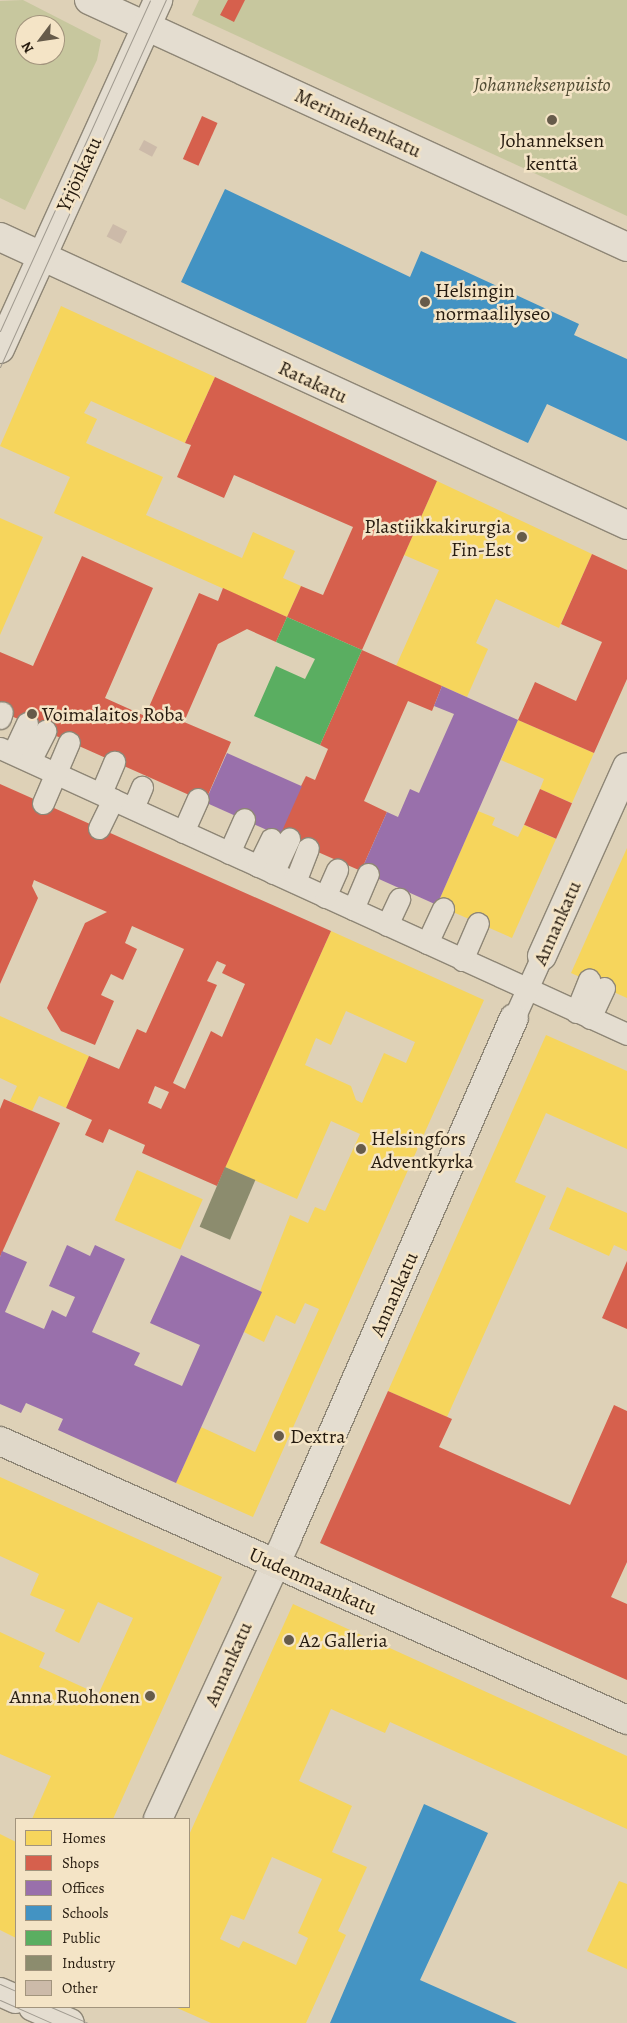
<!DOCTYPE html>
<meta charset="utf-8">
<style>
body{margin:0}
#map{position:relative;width:627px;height:2023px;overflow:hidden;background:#ded1b7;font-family:Alegreya,serif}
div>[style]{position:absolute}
.green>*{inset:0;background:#c7c79e}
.homes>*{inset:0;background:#f6d55c;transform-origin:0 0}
.shops>*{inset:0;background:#d6604d;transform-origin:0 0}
.offices>*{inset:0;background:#9970ab;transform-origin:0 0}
.schools>*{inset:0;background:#4393c3}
.public>*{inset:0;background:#5aae61}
.industry>*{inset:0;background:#8c8c6e;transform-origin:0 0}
.building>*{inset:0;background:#ccbaa9;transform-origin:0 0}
.roads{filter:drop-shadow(1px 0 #8e8676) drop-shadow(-1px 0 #8e8676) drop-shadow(0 1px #8e8676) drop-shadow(0 -1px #8e8676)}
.pedestrian>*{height:21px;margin:-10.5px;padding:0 10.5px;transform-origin:10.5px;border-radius:10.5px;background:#e4ddd0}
.minor>*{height:28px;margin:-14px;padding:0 14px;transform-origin:14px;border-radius:14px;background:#e4ddd0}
.tertiary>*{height:28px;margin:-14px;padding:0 14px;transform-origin:14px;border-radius:14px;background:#e4ddd0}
.primary>*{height:28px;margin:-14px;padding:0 14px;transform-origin:14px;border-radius:14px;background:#e0d8c9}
.tram>*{height:1px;margin:-0.5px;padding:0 0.5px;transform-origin:0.5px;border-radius:0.5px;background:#a19b90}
.dots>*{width:14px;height:14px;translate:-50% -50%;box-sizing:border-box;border:2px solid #f4e4c6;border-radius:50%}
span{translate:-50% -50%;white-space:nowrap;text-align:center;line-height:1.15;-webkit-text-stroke:5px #f4e4c6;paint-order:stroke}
.park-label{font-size:20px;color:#514c34;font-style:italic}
.street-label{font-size:20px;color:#261b0f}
.poi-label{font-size:20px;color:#261b0f}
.left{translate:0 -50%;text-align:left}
.right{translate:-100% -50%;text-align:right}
.legend{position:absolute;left:15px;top:1818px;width:175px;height:190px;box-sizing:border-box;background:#f4e4c6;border:1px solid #a2947d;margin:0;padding:6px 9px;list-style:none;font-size:15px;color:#261b0f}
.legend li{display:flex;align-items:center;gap:10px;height:25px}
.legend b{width:25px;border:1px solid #a2947d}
.north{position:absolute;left:15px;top:15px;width:50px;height:50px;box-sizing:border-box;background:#f4e4c6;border:1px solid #a2947d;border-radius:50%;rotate:239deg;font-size:14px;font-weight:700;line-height:20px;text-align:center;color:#261b0f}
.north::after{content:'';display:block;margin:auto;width:18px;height:22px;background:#665b4a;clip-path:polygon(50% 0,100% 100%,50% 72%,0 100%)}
</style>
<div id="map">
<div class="green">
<div style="clip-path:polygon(evenodd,23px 0,101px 40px,97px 60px,25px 210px,0 198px,0 1px,23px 0,25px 25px,55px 25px,55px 55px,25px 55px,25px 25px)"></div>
<div style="clip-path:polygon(199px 0,627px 0,627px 216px,192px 15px)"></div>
</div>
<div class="homes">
<div style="clip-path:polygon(61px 306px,215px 377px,185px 443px,91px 401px,84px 413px,97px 419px,86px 443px,163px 477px,146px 515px,242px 558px,253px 532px,295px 551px,283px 578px,301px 586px,287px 617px,54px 513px,70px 477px,0 446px)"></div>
<div style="clip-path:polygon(437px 481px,592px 554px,559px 628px,496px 599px,476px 643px,488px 649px,467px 697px,396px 666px,439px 570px,404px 555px)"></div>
<div style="clip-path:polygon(0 518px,43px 537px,0 635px)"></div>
<div style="clip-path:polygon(518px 720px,594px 753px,572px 803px,540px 789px,544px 779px,501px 760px)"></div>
<div style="clip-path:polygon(478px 811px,495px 818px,492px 825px,518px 837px,524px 825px,556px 839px,512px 938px,437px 905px)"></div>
<div style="clip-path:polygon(627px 848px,627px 998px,571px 973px)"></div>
<div style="clip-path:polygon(evenodd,331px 931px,484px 1000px,253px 1517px,176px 1483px,201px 1427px,255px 1452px,319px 1309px,305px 1303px,295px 1324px,276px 1315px,264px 1342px,244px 1332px,290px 1215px,308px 1223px,315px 1207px,325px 1211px,360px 1134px,331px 1121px,297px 1199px,225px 1167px,331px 931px,346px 1011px,415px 1042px,406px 1063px,384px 1053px,362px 1103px,356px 1100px,351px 1086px,305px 1065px,316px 1038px,331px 1045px,346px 1011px)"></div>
<div style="clip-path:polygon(0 1016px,89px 1056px,66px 1108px,39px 1096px,32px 1111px,10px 1101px,17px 1086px,0 1078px)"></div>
<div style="clip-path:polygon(546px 1035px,627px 1071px,627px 1149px,546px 1113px,515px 1182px,546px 1196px,447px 1417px,388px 1391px)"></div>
<div style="left:137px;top:1170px;width:72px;height:55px;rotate:24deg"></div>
<div style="clip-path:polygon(567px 1187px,627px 1213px,627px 1251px,614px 1245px,609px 1256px,549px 1229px)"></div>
<div style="clip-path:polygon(0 1477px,222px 1577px,113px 1819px,32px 1819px,51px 1776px,0 1754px,0 1632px,45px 1653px,39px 1667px,87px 1689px,82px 1701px,93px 1706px,133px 1618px,98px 1602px,79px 1643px,55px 1631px,65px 1610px,30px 1595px,39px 1574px,0 1556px)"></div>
<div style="clip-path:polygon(evenodd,293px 1604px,627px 1756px,627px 1829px,390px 1722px,385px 1733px,331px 1709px,299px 1781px,352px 1806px,332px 1852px,367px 1867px,338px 1931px,346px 1935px,306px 2023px,211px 2023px,175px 2007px,189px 2007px,189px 1835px,293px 1604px,272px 1857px,322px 1879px,298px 1933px,308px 1938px,296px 1965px,243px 1941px,239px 1948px,220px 1939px,231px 1915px,244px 1920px,272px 1857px)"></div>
<div style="clip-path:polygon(0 1834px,16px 1842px,16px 1938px,0 1930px)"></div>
<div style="clip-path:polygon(619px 1881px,627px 1884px,627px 1969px,587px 1951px)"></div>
</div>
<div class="shops">
<div style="clip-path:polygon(228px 0,245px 0,234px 22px,220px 15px)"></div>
<div style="left:202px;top:116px;width:17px;height:47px;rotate:24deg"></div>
<div style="clip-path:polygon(215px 377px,437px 481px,362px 650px,287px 617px,301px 586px,323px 595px,353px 527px,234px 475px,224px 498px,177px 477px,191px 445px,185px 443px)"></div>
<div style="clip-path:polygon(592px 554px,627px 570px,627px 679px,594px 753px,518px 720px,535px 682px,576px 701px,598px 651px,602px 642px,561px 624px)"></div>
<div style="clip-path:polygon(82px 556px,153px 588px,105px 698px,145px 716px,199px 593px,218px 601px,223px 588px,287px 617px,276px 642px,247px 629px,218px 644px,184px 722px,231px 742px,205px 802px,0 711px,0 652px,33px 666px)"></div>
<div style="clip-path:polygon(362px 650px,442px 686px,432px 711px,408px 701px,364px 801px,387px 812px,361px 871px,277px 834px,306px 776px,315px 780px,328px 749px,320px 745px)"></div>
<div style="clip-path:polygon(evenodd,0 784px,331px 931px,217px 1186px,142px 1153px,145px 1145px,109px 1129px,103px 1143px,85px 1135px,92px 1120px,66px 1108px,89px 1056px,119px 1069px,137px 1029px,146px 1033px,184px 949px,132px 926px,125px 943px,137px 949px,123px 980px,111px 974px,101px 995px,114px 1001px,95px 1045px,61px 1031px,47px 1008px,85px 923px,107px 912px,34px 880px,32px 886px,38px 898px,0 984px,0 784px,217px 961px,226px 965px,222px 973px,245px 984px,222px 1037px,211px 1031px,185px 1089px,173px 1083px,217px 985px,207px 981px,217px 961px,0 784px,155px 1086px,169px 1092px,161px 1109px,148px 1103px,155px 1086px)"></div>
<div style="left:540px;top:789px;width:35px;height:39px;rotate:24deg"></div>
<div style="clip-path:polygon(4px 1099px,60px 1123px,0 1257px,0 1109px)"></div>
<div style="clip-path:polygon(627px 1261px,627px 1329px,602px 1318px)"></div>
<div style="clip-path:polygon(388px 1391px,452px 1419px,439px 1447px,570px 1505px,614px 1405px,627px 1411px,627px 1562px,611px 1597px,627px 1604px,627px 1680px,320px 1543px)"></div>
</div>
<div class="offices">
<div style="clip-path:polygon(442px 686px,518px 720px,437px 905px,361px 871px,387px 812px,398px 817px,410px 789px,419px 793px,454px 714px,434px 706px)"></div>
<div style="left:227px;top:753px;width:82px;height:54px;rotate:24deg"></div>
<div style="clip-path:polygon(67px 1245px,90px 1256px,95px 1245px,125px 1259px,92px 1332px,140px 1353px,134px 1365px,182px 1386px,200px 1345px,150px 1323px,181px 1255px,262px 1292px,176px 1483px,58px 1430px,63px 1419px,26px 1403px,21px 1413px,0 1404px,0 1257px,2px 1251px,27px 1262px,5px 1312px,44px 1329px,52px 1310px,66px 1317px,75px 1297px,49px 1286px)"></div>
</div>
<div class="schools">
<div style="clip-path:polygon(225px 189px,410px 277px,421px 251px,579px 324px,574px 335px,627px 359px,627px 441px,547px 404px,528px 443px,181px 282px)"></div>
<div style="clip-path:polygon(424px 1804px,488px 1833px,420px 1980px,517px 2023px,330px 2023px)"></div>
</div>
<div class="public">
<div style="clip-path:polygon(287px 617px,362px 650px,320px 745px,254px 716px,276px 666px,305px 679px,315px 659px,276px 642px)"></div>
</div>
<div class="industry">
<div style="left:225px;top:1167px;width:33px;height:65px;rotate:23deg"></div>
</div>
<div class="building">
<div style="left:144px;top:140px;width:15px;height:11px;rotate:28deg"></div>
<div style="left:113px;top:224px;width:16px;height:14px;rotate:27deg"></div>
</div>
<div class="roads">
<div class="pedestrian">
<div style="left:0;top:718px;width:6px;rotate:-72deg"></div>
<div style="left:0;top:748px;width:689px;rotate:24.52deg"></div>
<div style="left:13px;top:753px;width:33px;rotate:-65deg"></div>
<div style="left:30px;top:761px;width:34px;rotate:-63deg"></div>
<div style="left:101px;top:793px;width:34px;rotate:-67deg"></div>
<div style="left:43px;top:803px;width:66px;rotate:-66.9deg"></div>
<div style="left:133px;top:808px;width:23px;rotate:-67deg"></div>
<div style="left:99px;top:828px;width:32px;rotate:-64deg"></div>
<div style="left:183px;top:832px;width:36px;rotate:-66deg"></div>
<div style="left:229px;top:853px;width:37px;rotate:-66deg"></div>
<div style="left:258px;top:866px;width:30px;rotate:-64deg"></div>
<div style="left:273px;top:873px;width:38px;rotate:-65deg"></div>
<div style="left:295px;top:882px;width:36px;rotate:-69deg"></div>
<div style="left:325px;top:897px;width:30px;rotate:-66deg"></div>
<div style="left:353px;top:909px;width:38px;rotate:-67deg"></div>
<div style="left:387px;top:925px;width:29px;rotate:-65deg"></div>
<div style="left:427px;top:943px;width:38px;rotate:-65deg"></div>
<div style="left:462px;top:960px;width:40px;rotate:-66.6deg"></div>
<div style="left:576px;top:1012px;width:35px;rotate:-68deg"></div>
<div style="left:514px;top:1018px;width:68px;rotate:-65.7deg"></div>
<div style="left:590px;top:1018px;width:33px;rotate:-65deg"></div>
</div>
<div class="minor">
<div style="left:89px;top:0;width:592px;rotate:24.66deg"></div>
<div style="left:0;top:237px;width:690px;rotate:24.67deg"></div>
<div style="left:0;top:349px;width:383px;rotate:-65.6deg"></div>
<div style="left:542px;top:956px;width:207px;rotate:-65.8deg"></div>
<div style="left:158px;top:1819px;width:309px;rotate:-65.3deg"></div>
<div style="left:287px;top:1538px;width:567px;rotate:-66.42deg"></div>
</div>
<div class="tertiary">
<div style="left:0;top:1992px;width:17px;rotate:24deg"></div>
<div style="left:33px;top:2007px;width:40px;rotate:23.4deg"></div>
</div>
<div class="primary">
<div style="left:0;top:1441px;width:686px;rotate:23.99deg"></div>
</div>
</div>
<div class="tram">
<div style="left:0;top:331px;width:363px;rotate:-65.6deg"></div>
<div style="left:0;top:367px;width:403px;rotate:-65.7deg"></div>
<div style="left:0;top:1984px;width:17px;rotate:24deg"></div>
<div style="left:0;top:2000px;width:57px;rotate:23.9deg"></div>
<div style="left:51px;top:2007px;width:40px;rotate:23.4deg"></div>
</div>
<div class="dots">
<div style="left:552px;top:120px;background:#665b4a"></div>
<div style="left:425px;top:302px;background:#665b4a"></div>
<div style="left:522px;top:537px;background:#665b4a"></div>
<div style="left:32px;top:714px;background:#665b4a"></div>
<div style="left:361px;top:1149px;background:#665b4a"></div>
<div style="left:279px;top:1436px;background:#665b4a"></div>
<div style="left:289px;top:1640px;background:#665b4a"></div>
<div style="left:150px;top:1696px;background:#665b4a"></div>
</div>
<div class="park-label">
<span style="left:542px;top:84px">Johanneksenpuisto</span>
</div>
<div class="street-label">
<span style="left:358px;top:123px;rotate:25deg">Merimiehenkatu</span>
<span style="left:79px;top:174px;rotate:-65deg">Yrjönkatu</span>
<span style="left:313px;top:382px;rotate:25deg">Ratakatu</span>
<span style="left:557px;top:923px;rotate:-66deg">Annankatu</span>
<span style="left:394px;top:1294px;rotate:-66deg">Annankatu</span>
<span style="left:313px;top:1581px;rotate:24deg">Uudenmaankatu</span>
<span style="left:228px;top:1664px;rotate:-66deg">Annankatu</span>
</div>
<div class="poi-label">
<span style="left:552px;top:152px">Johanneksen<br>kenttä</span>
<span class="left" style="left:435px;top:302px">Helsingin<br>normaalilyseo</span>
<span class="right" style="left:511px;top:538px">Plastiikkakirurgia<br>Fin-Est</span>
<span class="left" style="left:42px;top:714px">Voimalaitos Roba</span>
<span class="left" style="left:371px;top:1150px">Helsingfors<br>Adventkyrka</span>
<span class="left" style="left:290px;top:1436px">Dextra</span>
<span class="left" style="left:299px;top:1640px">A2 Galleria</span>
<span class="right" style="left:140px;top:1696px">Anna Ruohonen</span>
</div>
<ul class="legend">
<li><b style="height:14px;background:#f6d55c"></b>Homes</li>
<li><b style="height:14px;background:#d6604d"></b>Shops</li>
<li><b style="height:14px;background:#9970ab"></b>Offices</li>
<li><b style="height:14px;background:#4393c3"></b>Schools</li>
<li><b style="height:14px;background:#5aae61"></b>Public</li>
<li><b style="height:14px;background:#8c8c6e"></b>Industry</li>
<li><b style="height:14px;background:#ccbaa9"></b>Other</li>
</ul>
<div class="north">N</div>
</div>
